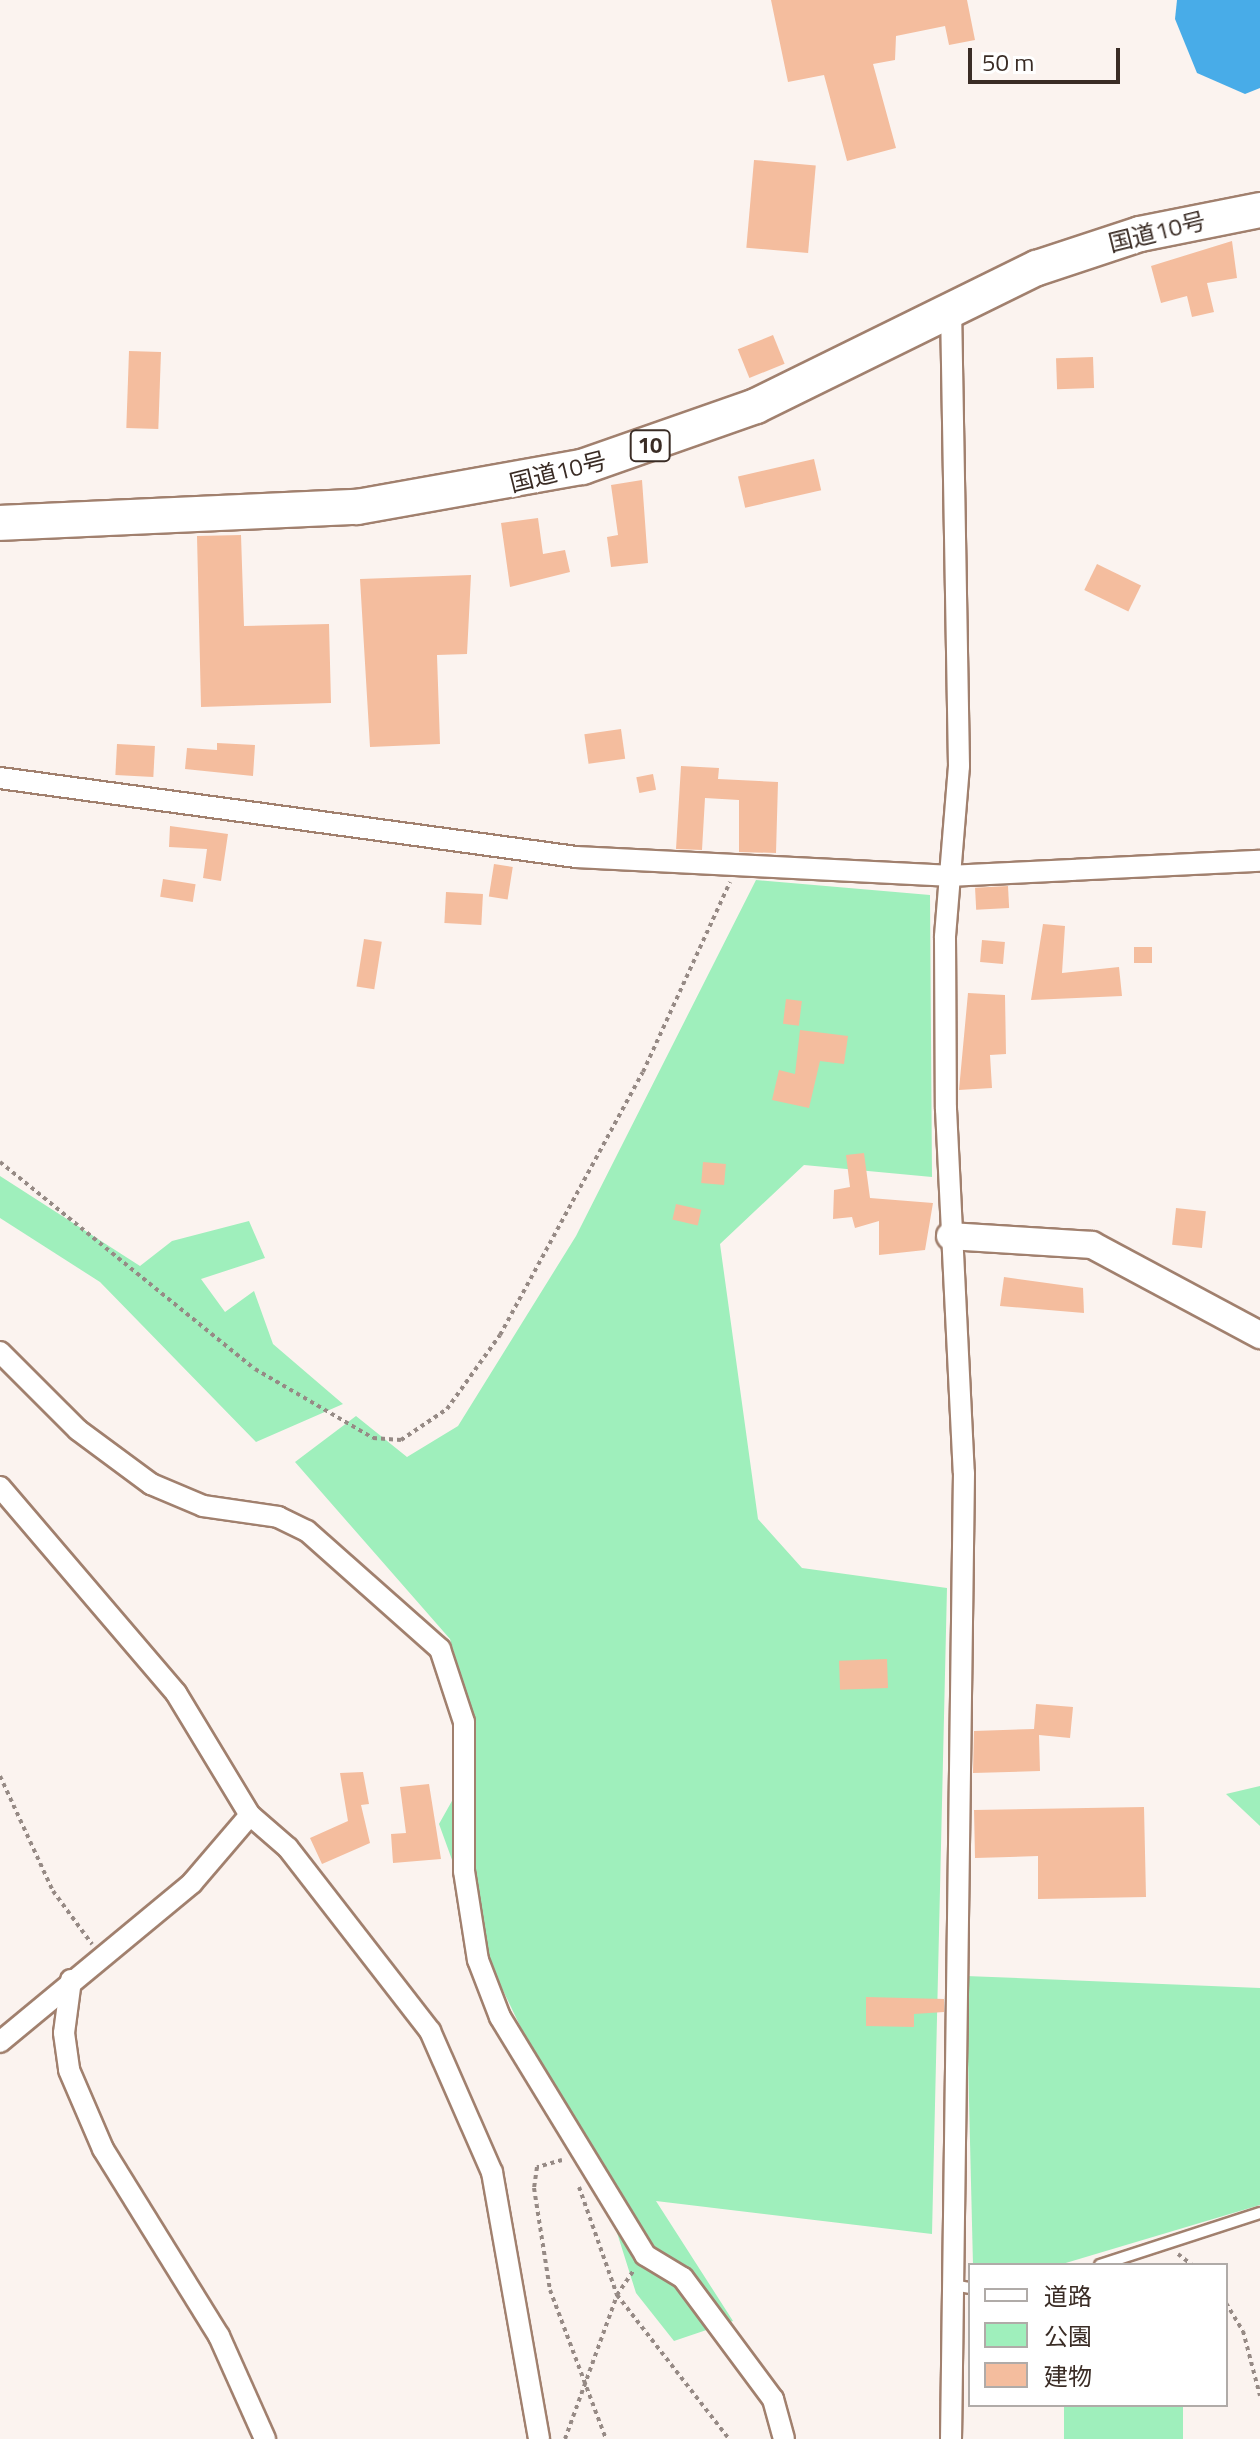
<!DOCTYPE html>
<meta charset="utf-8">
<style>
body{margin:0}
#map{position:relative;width:1260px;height:2439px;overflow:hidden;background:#fbf3ef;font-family:"Titillium Web","Noto Sans JP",sans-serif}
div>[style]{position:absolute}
.green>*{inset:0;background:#9fefbc;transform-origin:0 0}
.water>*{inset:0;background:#48ace8}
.building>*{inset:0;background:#f4bd9e;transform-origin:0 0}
.path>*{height:4px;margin-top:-2px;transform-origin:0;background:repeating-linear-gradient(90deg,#968a85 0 4px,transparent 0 8px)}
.roads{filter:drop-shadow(2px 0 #a1806e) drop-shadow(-2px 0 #a1806e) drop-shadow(0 2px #a1806e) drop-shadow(0 -2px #a1806e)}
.service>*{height:10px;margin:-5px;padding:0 5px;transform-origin:5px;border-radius:5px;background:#fff}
.minor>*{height:20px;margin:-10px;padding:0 10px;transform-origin:10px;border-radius:10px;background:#fff}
.tertiary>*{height:26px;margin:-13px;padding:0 13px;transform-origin:13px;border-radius:13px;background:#fff}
.trunk>*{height:34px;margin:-17px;padding:0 17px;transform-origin:17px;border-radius:17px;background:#fff}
span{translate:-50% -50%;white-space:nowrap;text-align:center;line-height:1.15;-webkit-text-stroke:7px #fff;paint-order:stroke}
.shield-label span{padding:2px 6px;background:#fff;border:2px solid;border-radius:6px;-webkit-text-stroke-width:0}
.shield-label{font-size:22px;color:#3a2c25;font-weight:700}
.street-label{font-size:24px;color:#3a2c25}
.legend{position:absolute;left:968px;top:2263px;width:260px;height:144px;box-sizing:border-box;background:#fff;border:2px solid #b0aba8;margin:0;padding:10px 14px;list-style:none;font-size:24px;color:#3a2c25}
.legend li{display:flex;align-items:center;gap:16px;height:40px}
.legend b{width:40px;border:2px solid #b0aba8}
.scale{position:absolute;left:968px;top:48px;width:152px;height:36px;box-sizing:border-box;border:4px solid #3a2c25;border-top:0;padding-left:10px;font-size:24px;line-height:28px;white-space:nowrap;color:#3a2c25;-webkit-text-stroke:6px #fff;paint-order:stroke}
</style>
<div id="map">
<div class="green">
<div style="clip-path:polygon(756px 880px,930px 895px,932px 1177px,804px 1165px,720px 1244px,758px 1519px,802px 1568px,947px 1588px,932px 2234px,656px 2201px,733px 2321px,674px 2341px,636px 2293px,613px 2220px,488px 1959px,439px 1824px,471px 1767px,470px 1709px,450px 1639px,295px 1462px,356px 1416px,407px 1457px,458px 1426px,576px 1236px)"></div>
<div style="clip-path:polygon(0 1176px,140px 1266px,172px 1241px,249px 1221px,265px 1258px,201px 1279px,225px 1312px,254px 1291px,273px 1344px,343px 1404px,256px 1442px,100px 1282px,0 1218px)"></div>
<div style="clip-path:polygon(1260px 1786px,1260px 1826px,1226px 1794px)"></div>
<div style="clip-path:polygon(966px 1976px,1260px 1988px,1260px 2205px,1059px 2265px,973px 2265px)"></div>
<div style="left:1064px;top:2405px;width:119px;height:34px"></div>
</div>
<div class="water">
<div style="clip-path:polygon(1177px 0,1260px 0,1260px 88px,1245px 94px,1197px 73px,1175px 19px)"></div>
</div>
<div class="building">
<div style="clip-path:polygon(771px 0,967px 0,975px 40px,949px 45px,945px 26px,896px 36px,895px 60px,873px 64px,896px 148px,847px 161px,824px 75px,788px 82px)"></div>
<div style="left:754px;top:160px;width:62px;height:88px;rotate:5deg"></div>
<div style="clip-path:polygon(1232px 241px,1237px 278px,1207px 283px,1214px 312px,1192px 317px,1187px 296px,1161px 303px,1151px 266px)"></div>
<div style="left:773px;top:335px;width:31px;height:38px;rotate:68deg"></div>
<div style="left:129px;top:351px;width:32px;height:77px;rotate:2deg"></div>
<div style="left:1093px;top:357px;width:31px;height:37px;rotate:88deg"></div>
<div style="left:814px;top:459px;width:32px;height:78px;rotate:77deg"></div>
<div style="clip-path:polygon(642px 480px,648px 563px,611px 567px,607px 537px,618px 535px,611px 485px)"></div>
<div style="clip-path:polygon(538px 518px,543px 554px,565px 550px,570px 572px,510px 587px,501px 523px)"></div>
<div style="clip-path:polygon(241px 535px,244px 626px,329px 624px,331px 703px,201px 707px,197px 536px)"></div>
<div style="left:1097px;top:564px;width:49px;height:29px;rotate:26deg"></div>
<div style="clip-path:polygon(471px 575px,467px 654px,437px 655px,440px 744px,370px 747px,360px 579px)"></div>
<div style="left:621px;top:729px;width:30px;height:37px;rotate:82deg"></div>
<div style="clip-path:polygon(217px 743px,255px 745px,253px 776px,185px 769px,187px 748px,217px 750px)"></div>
<div style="left:117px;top:744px;width:38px;height:31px;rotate:3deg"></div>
<div style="clip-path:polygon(681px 766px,719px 768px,718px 779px,778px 782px,776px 853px,739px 852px,739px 800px,705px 798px,702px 850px,676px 849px)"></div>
<div style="left:653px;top:774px;width:16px;height:17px;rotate:79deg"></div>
<div style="clip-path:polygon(170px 826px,228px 834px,221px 881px,203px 878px,207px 849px,169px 847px)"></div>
<div style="left:494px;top:864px;width:19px;height:33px;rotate:9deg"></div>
<div style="left:163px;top:879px;width:33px;height:18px;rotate:9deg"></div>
<div style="left:1008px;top:886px;width:22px;height:33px;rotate:87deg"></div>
<div style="left:446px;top:892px;width:37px;height:31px;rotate:3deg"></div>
<div style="clip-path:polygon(1043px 924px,1065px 926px,1062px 973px,1119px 967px,1122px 996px,1031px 1000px)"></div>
<div style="left:364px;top:939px;width:18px;height:48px;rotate:9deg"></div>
<div style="left:982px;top:940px;width:23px;height:22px;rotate:5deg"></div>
<div style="left:1134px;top:947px;width:18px;height:16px"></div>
<div style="clip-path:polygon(968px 993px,1005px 995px,1006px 1054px,990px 1055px,992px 1088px,959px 1090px)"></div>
<div style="left:786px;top:999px;width:16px;height:25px;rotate:7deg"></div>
<div style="clip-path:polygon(800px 1030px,848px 1036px,844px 1064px,820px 1061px,809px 1108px,772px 1100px,779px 1070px,795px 1074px)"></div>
<div style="clip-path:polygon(864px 1153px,870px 1198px,933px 1203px,925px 1250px,879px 1255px,879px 1221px,855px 1228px,852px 1217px,833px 1219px,834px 1190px,850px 1187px,846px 1155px)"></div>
<div style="left:703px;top:1162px;width:23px;height:21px;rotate:5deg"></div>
<div style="left:676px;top:1204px;width:26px;height:16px;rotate:13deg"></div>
<div style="left:1176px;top:1208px;width:30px;height:37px;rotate:6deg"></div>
<div style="clip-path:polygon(1004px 1277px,1083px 1288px,1084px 1313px,1000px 1306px)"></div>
<div style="left:887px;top:1659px;width:29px;height:48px;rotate:88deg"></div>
<div style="clip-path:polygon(1036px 1704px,1073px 1707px,1070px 1738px,1039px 1735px,1040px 1771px,973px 1773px,974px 1731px,1034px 1729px)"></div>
<div style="clip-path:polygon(363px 1772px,369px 1804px,361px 1805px,370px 1843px,322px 1864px,310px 1838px,348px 1821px,340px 1773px)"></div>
<div style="clip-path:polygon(429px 1784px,441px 1859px,393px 1863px,391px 1834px,406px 1833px,400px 1787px)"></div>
<div style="clip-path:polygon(1144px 1807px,1146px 1897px,1038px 1899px,1038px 1856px,975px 1858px,974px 1810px)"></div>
<div style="clip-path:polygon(866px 1997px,944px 1999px,944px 2012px,914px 2014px,914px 2027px,866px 2026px)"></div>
</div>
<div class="path">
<div style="left:0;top:1162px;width:328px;rotate:39.1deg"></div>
<div style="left:255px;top:1369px;width:137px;rotate:30.3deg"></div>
<div style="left:373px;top:1438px;width:28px;rotate:4deg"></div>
<div style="left:401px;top:1440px;width:55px;rotate:-34deg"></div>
<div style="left:447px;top:1409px;width:91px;rotate:-54.4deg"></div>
<div style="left:500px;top:1335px;width:299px;rotate:-61.5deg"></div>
<div style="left:643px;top:1072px;width:209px;rotate:-65.4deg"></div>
<div style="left:0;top:1776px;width:127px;rotate:65.3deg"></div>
<div style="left:53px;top:1891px;width:66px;rotate:53.7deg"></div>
<div style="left:562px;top:2160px;width:26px;rotate:164deg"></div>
<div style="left:537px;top:2167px;width:21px;rotate:98deg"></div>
<div style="left:534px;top:2188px;width:103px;rotate:81.1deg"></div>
<div style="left:550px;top:2290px;width:159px;rotate:69.4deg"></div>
<div style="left:579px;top:2187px;width:114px;rotate:70.6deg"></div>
<div style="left:617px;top:2295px;width:182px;rotate:52.1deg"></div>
<div style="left:1178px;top:2254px;width:18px;rotate:38deg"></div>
<div style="left:1226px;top:2303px;width:33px;rotate:59deg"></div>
<div style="left:1243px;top:2331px;width:67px;rotate:75.3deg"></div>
<div style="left:565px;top:2439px;width:153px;rotate:-70.1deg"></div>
<div style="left:617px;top:2295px;width:30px;rotate:-56deg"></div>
</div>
<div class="roads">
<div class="service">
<div style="left:1100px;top:2265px;width:168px;rotate:-18deg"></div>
<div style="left:953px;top:2285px;width:17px;rotate:10deg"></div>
</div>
<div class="minor">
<div style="left:951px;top:307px;width:459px;rotate:89deg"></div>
<div style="left:959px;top:766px;width:172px;rotate:94.7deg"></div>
<div style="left:945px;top:937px;width:172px;rotate:89.7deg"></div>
<div style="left:946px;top:1109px;width:364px;rotate:87.2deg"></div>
<div style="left:964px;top:1473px;width:966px;rotate:90.77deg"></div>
<div style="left:0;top:778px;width:581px;rotate:7.81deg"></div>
<div style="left:576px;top:857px;width:372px;rotate:2.9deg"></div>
<div style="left:948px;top:876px;width:312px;rotate:-2.8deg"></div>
<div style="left:0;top:1352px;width:110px;rotate:45deg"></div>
<div style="left:78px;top:1430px;width:91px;rotate:36.5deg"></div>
<div style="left:151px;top:1484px;width:56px;rotate:22.9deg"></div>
<div style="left:203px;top:1506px;width:76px;rotate:8.3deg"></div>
<div style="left:278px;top:1517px;width:32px;rotate:26deg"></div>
<div style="left:307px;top:1531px;width:178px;rotate:41.6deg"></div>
<div style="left:440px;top:1649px;width:77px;rotate:71.8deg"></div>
<div style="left:464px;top:1722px;width:149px;rotate:90deg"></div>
<div style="left:464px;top:1871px;width:90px;rotate:81.1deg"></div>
<div style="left:478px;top:1960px;width:61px;rotate:68.9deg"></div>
<div style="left:500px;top:2017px;width:279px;rotate:58.6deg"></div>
<div style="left:645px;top:2255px;width:44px;rotate:31.2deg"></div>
<div style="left:683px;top:2278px;width:151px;rotate:53.4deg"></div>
<div style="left:773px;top:2399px;width:41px;rotate:74.6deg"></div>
<div style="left:0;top:1487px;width:271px;rotate:49.5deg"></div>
<div style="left:176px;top:1693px;width:143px;rotate:58.8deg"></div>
<div style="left:250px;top:1815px;width:50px;rotate:41deg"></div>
<div style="left:288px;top:1848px;width:232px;rotate:52.2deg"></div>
<div style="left:430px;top:2031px;width:154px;rotate:66.3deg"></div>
<div style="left:492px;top:2172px;width:271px;rotate:80deg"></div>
<div style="left:71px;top:1980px;width:53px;rotate:97.5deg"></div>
<div style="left:64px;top:2033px;width:37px;rotate:82deg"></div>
<div style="left:69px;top:2070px;width:86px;rotate:66.7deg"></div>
<div style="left:103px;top:2149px;width:220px;rotate:58.2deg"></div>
<div style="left:219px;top:2336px;width:113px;rotate:65.9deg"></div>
<div style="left:0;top:2042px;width:249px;rotate:-39.6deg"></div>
<div style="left:192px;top:1883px;width:89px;rotate:-49.5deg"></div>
</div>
<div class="tertiary">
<div style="left:950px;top:1236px;width:142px;rotate:3.6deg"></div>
<div style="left:1092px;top:1245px;width:191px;rotate:28.2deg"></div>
</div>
<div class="trunk">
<div style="left:0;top:523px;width:357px;rotate:-2.6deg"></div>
<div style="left:357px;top:507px;width:229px;rotate:-10.1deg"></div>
<div style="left:582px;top:467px;width:184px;rotate:-19.3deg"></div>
<div style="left:756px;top:406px;width:313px;rotate:-26.2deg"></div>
<div style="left:1037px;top:268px;width:108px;rotate:-18.3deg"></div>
<div style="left:1140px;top:234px;width:122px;rotate:-11.3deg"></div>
</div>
</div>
<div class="shield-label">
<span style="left:650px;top:446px">10</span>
</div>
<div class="street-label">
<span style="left:1157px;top:232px;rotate:-14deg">国道10号</span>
<span style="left:558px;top:472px;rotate:-14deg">国道10号</span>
</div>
<ul class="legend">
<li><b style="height:10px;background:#fff"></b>道路</li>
<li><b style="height:22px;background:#9fefbc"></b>公園</li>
<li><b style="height:22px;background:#f4bd9e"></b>建物</li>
</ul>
<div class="scale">50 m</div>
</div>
